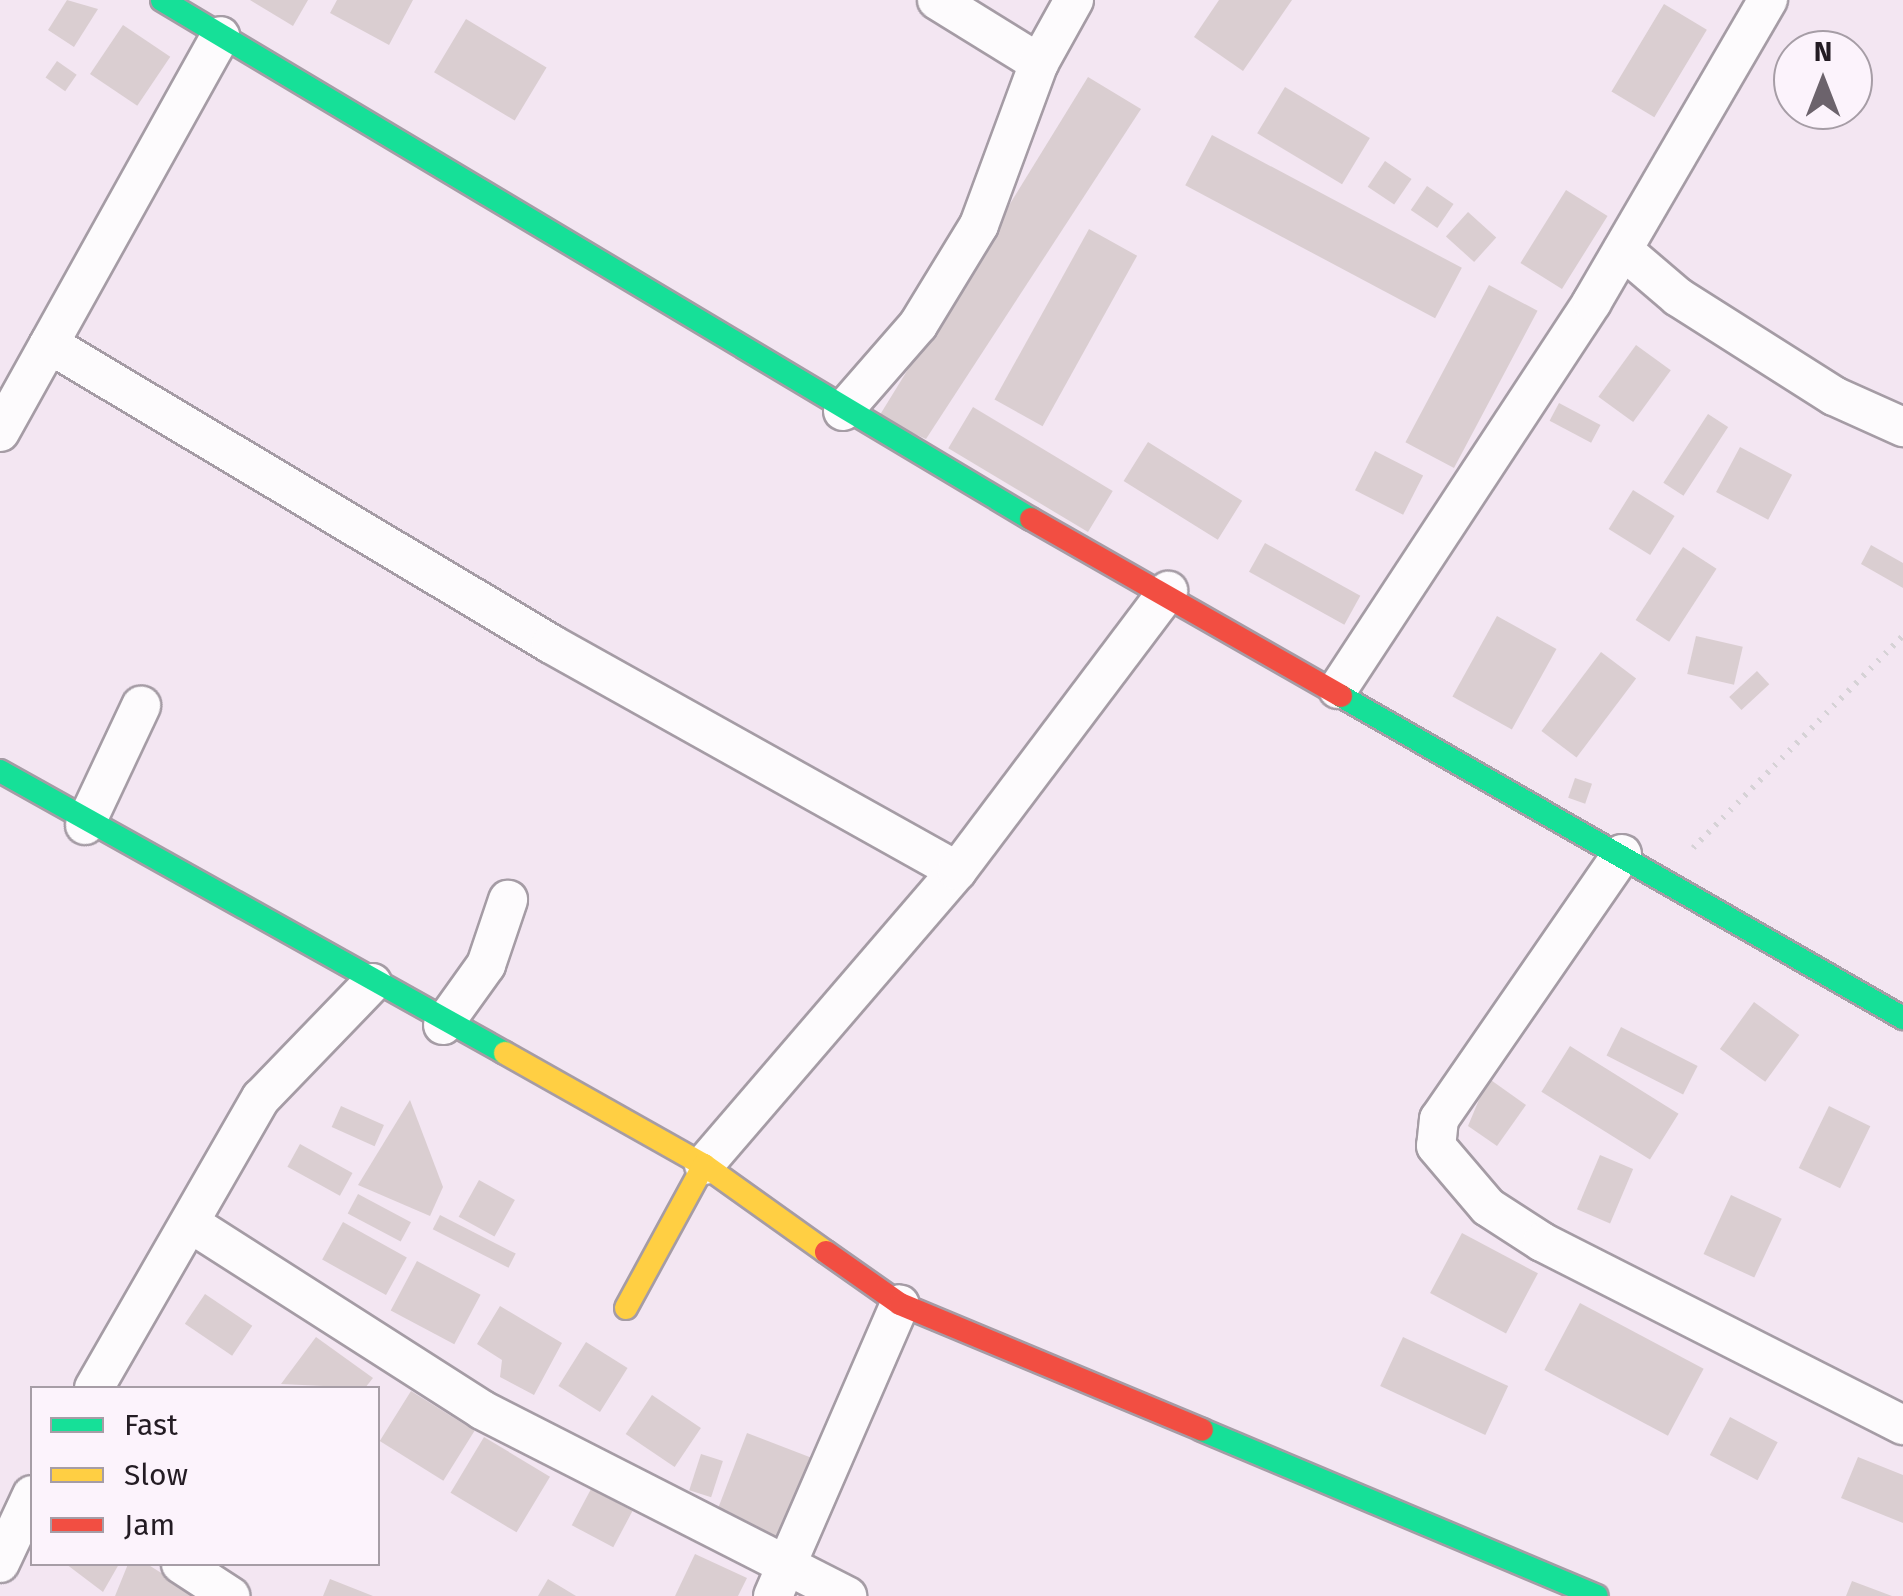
<!DOCTYPE html>
<style>
body{margin:0}
#map{position:relative;width:1903px;height:1596px;overflow:hidden;background:#f3e6f2;font-family:"Fira Sans",sans-serif}
div>[style]{position:absolute}
.building>*{inset:0;background:#daced1;transform-origin:0 0}
.path>*{height:6px;margin-top:-3px;transform-origin:0;background:repeating-linear-gradient(90deg,#d6d2d6 0 2.5px,transparent 0 10.5px)}
.roads{filter:drop-shadow(2px 0 #a59ca5) drop-shadow(-2px 0 #a59ca5) drop-shadow(0 2px #a59ca5) drop-shadow(0 -2px #a59ca5)}
.street>*{height:38px;margin:-19px;padding:0 19px;transform-origin:19px;border-radius:19px;background:#fdfbfd}
.fast>*{height:22px;margin:-11px;padding:0 11px;transform-origin:11px;border-radius:11px;background:#16e098}
.slow>*{height:22px;margin:-11px;padding:0 11px;transform-origin:11px;border-radius:11px;background:#ffcf43}
.jam>*{height:22px;margin:-11px;padding:0 11px;transform-origin:11px;border-radius:11px;background:#f24e42}
span{translate:-50% -50%;white-space:nowrap;text-align:center;line-height:1.15;-webkit-text-stroke:9px #fcf3fc;paint-order:stroke}
.legend{position:absolute;left:30px;top:1386px;width:350px;height:180px;box-sizing:border-box;background:#fcf3fc;border:2px solid #a69da6;margin:0;padding:12px 18px;list-style:none;font-size:30px;color:#241c24}
.legend li{display:flex;align-items:center;gap:20px;height:50px}
.legend b{width:50px;border:2px solid #a69da6}
.north{position:absolute;left:1773px;top:30px;width:100px;height:100px;box-sizing:border-box;background:#fcf3fc;border:2px solid #a69da6;border-radius:50%;rotate:0deg;font-size:28px;font-weight:700;line-height:40px;text-align:center;color:#241c24}
.north::after{content:'';display:block;margin:auto;width:35px;height:45px;background:#6c636c;clip-path:polygon(50% 0,100% 100%,50% 72%,0 100%)}
</style>
<div id="map">
<div class="building">
<div style="clip-path:polygon(67px 0,98px 9px,74px 47px,48px 30px)"></div>
<div style="clip-path:polygon(250px 0,308px 0,293px 26px)"></div>
<div style="clip-path:polygon(337px 0,413px 0,389px 45px,330px 13px)"></div>
<div style="clip-path:polygon(1219px 0,1292px 0,1243px 71px,1194px 37px)"></div>
<div style="left:1664px;top:4px;width:50px;height:102px;rotate:31deg"></div>
<div style="left:466px;top:19px;width:94px;height:62px;rotate:31deg"></div>
<div style="left:123px;top:25px;width:57px;height:59px;rotate:34deg"></div>
<div style="left:57px;top:61px;width:24px;height:20px;rotate:35deg"></div>
<div style="clip-path:polygon(1088px 77px,1141px 109px,926px 439px,878px 418px)"></div>
<div style="left:1285px;top:87px;width:99px;height:54px;rotate:31deg"></div>
<div style="left:1212px;top:135px;width:283px;height:57px;rotate:28deg"></div>
<div style="left:1385px;top:161px;width:32px;height:31px;rotate:34deg"></div>
<div style="left:1427px;top:186px;width:32px;height:29px;rotate:34deg"></div>
<div style="left:1566px;top:190px;width:49px;height:86px;rotate:32deg"></div>
<div style="left:1468px;top:212px;width:38px;height:33px;rotate:42deg"></div>
<div style="left:1089px;top:229px;width:55px;height:195px;rotate:29deg"></div>
<div style="left:1489px;top:285px;width:55px;height:178px;rotate:28deg"></div>
<div style="left:1636px;top:345px;width:43px;height:64px;rotate:36deg"></div>
<div style="left:1559px;top:403px;width:47px;height:20px;rotate:28deg"></div>
<div style="left:973px;top:407px;width:163px;height:48px;rotate:31deg"></div>
<div style="left:1708px;top:414px;width:24px;height:82px;rotate:33deg"></div>
<div style="left:1148px;top:442px;width:111px;height:46px;rotate:32deg"></div>
<div style="left:1740px;top:447px;width:59px;height:51px;rotate:28deg"></div>
<div style="left:1375px;top:451px;width:54px;height:44px;rotate:27deg"></div>
<div style="left:1633px;top:490px;width:49px;height:46px;rotate:32deg"></div>
<div style="left:1265px;top:543px;width:109px;height:33px;rotate:29deg"></div>
<div style="clip-path:polygon(1871px 545px,1903px 563px,1903px 588px,1861px 564px)"></div>
<div style="left:1683px;top:547px;width:40px;height:87px;rotate:33deg"></div>
<div style="left:1497px;top:616px;width:68px;height:92px;rotate:29deg"></div>
<div style="left:1696px;top:636px;width:48px;height:39px;rotate:13deg"></div>
<div style="left:1601px;top:652px;width:44px;height:99px;rotate:37deg"></div>
<div style="left:1757px;top:671px;width:18px;height:38px;rotate:47deg"></div>
<div style="left:1575px;top:778px;width:18px;height:21px;rotate:19deg"></div>
<div style="left:1754px;top:1002px;width:56px;height:58px;rotate:36deg"></div>
<div style="left:1621px;top:1027px;width:86px;height:32px;rotate:27deg"></div>
<div style="left:1570px;top:1046px;width:128px;height:54px;rotate:32deg"></div>
<div style="clip-path:polygon(1488px 1078px,1526px 1105px,1497px 1146px,1468px 1126px)"></div>
<div style="clip-path:polygon(410px 1100px,443px 1187px,430px 1216px,358px 1185px)"></div>
<div style="left:341px;top:1106px;width:47px;height:23px;rotate:24deg"></div>
<div style="left:1829px;top:1106px;width:46px;height:69px;rotate:26deg"></div>
<div style="left:300px;top:1144px;width:60px;height:26px;rotate:29deg"></div>
<div style="left:1600px;top:1155px;width:36px;height:59px;rotate:23deg"></div>
<div style="left:479px;top:1180px;width:41px;height:42px;rotate:29deg"></div>
<div style="left:358px;top:1194px;width:60px;height:22px;rotate:28deg"></div>
<div style="left:1731px;top:1195px;width:56px;height:65px;rotate:25deg"></div>
<div style="left:440px;top:1215px;width:85px;height:16px;rotate:27deg"></div>
<div style="left:343px;top:1222px;width:73px;height:43px;rotate:29deg"></div>
<div style="left:1462px;top:1233px;width:86px;height:68px;rotate:28deg"></div>
<div style="left:417px;top:1261px;width:72px;height:56px;rotate:28deg"></div>
<div style="left:205px;top:1294px;width:57px;height:36px;rotate:34deg"></div>
<div style="left:1580px;top:1303px;width:140px;height:76px;rotate:28deg"></div>
<div style="clip-path:polygon(500px 1306px,562px 1343px,534px 1395px,500px 1377px,502px 1360px,477px 1344px)"></div>
<div style="clip-path:polygon(316px 1337px,373px 1378px,365px 1388px,281px 1384px)"></div>
<div style="left:1403px;top:1337px;width:116px;height:54px;rotate:25deg"></div>
<div style="left:586px;top:1342px;width:49px;height:52px;rotate:32deg"></div>
<div style="left:411px;top:1391px;width:75px;height:59px;rotate:32deg"></div>
<div style="left:652px;top:1395px;width:59px;height:47px;rotate:34deg"></div>
<div style="left:1730px;top:1417px;width:54px;height:43px;rotate:28deg"></div>
<div style="left:747px;top:1433px;width:69px;height:89px;rotate:21deg"></div>
<div style="left:484px;top:1437px;width:77px;height:65px;rotate:31deg"></div>
<div style="left:701px;top:1454px;width:23px;height:38px;rotate:18deg"></div>
<div style="clip-path:polygon(1858px 1457px,1903px 1475px,1903px 1523px,1841px 1498px)"></div>
<div style="left:591px;top:1489px;width:47px;height:41px;rotate:28deg"></div>
<div style="clip-path:polygon(695px 1554px,747px 1578px,738px 1596px,675px 1596px)"></div>
<div style="clip-path:polygon(66px 1564px,119px 1564px,103px 1592px)"></div>
<div style="clip-path:polygon(128px 1564px,147px 1564px,198px 1596px,115px 1596px)"></div>
<div style="clip-path:polygon(330px 1579px,373px 1596px,323px 1596px)"></div>
<div style="clip-path:polygon(548px 1579px,576px 1596px,538px 1596px)"></div>
<div style="clip-path:polygon(1852px 1581px,1892px 1596px,1846px 1596px)"></div>
</div>
<div class="path">
<div style="left:1693px;top:848px;width:298px;rotate:-45.3deg"></div>
</div>
<div class="roads">
<div class="street">
<div style="left:937px;top:0;width:120px;rotate:31.7deg"></div>
<div style="left:1623px;top:250px;width:72px;rotate:40.5deg"></div>
<div style="left:1678px;top:297px;width:185px;rotate:32.4deg"></div>
<div style="left:1834px;top:396px;width:76px;rotate:24.2deg"></div>
<div style="left:49px;top:344px;width:585px;rotate:30.86deg"></div>
<div style="left:551px;top:644px;width:465px;rotate:29.2deg"></div>
<div style="left:843px;top:411px;width:114px;rotate:-48.9deg"></div>
<div style="left:918px;top:325px;width:117px;rotate:-58.6deg"></div>
<div style="left:979px;top:225px;width:173px;rotate:-69.7deg"></div>
<div style="left:1039px;top:63px;width:72px;rotate:-60.9deg"></div>
<div style="left:0;top:432px;width:453px;rotate:-60.9deg"></div>
<div style="left:1338px;top:689px;width:463px;rotate:-56.7deg"></div>
<div style="left:1592px;top:302px;width:350px;rotate:-59.8deg"></div>
<div style="left:85px;top:825px;width:132px;rotate:-64.8deg"></div>
<div style="left:1622px;top:854px;width:322px;rotate:124.6deg"></div>
<div style="left:1439px;top:1119px;width:27px;rotate:96deg"></div>
<div style="left:1436px;top:1146px;width:80px;rotate:49.6deg"></div>
<div style="left:1488px;top:1207px;width:64px;rotate:32.9deg"></div>
<div style="left:1542px;top:1242px;width:405px;rotate:26.9deg"></div>
<div style="left:443px;top:1025px;width:74px;rotate:-54.4deg"></div>
<div style="left:486px;top:965px;width:69px;rotate:-71.3deg"></div>
<div style="left:704px;top:1165px;width:388px;rotate:-49.3deg"></div>
<div style="left:957px;top:871px;width:351px;rotate:-53deg"></div>
<div style="left:193px;top:1225px;width:343px;rotate:32.6deg"></div>
<div style="left:482px;top:1410px;width:410px;rotate:27deg"></div>
<div style="left:94px;top:1388px;width:335px;rotate:-60.1deg"></div>
<div style="left:261px;top:1098px;width:160px;rotate:-46deg"></div>
<div style="left:0;top:1563px;width:75px;rotate:-64.8deg"></div>
<div style="left:181px;top:1564px;width:59px;rotate:33.1deg"></div>
<div style="left:773px;top:1596px;width:318px;rotate:-66.5deg"></div>
</div>
<div class="fast">
<div style="left:162px;top:0;width:1012px;rotate:30.85deg"></div>
<div style="left:1341px;top:696px;width:648px;rotate:29.81deg"></div>
<div style="left:0;top:771px;width:578px;rotate:29.18deg"></div>
<div style="left:1202px;top:1430px;width:428px;rotate:22.8deg"></div>
</div>
<div class="slow">
<div style="left:505px;top:1053px;width:228px;rotate:29.4deg"></div>
<div style="left:704px;top:1165px;width:150px;rotate:35.5deg"></div>
<div style="left:626px;top:1308px;width:163px;rotate:-61.4deg"></div>
</div>
<div class="jam">
<div style="left:1031px;top:519px;width:357px;rotate:29.7deg"></div>
<div style="left:826px;top:1252px;width:90px;rotate:35.1deg"></div>
<div style="left:900px;top:1304px;width:327px;rotate:22.6deg"></div>
</div>
</div>
<ul class="legend">
<li><b style="height:12px;background:#16e098"></b>Fast</li>
<li><b style="height:12px;background:#ffcf43"></b>Slow</li>
<li><b style="height:12px;background:#f24e42"></b>Jam</li>
</ul>
<div class="north">N</div>
</div>
